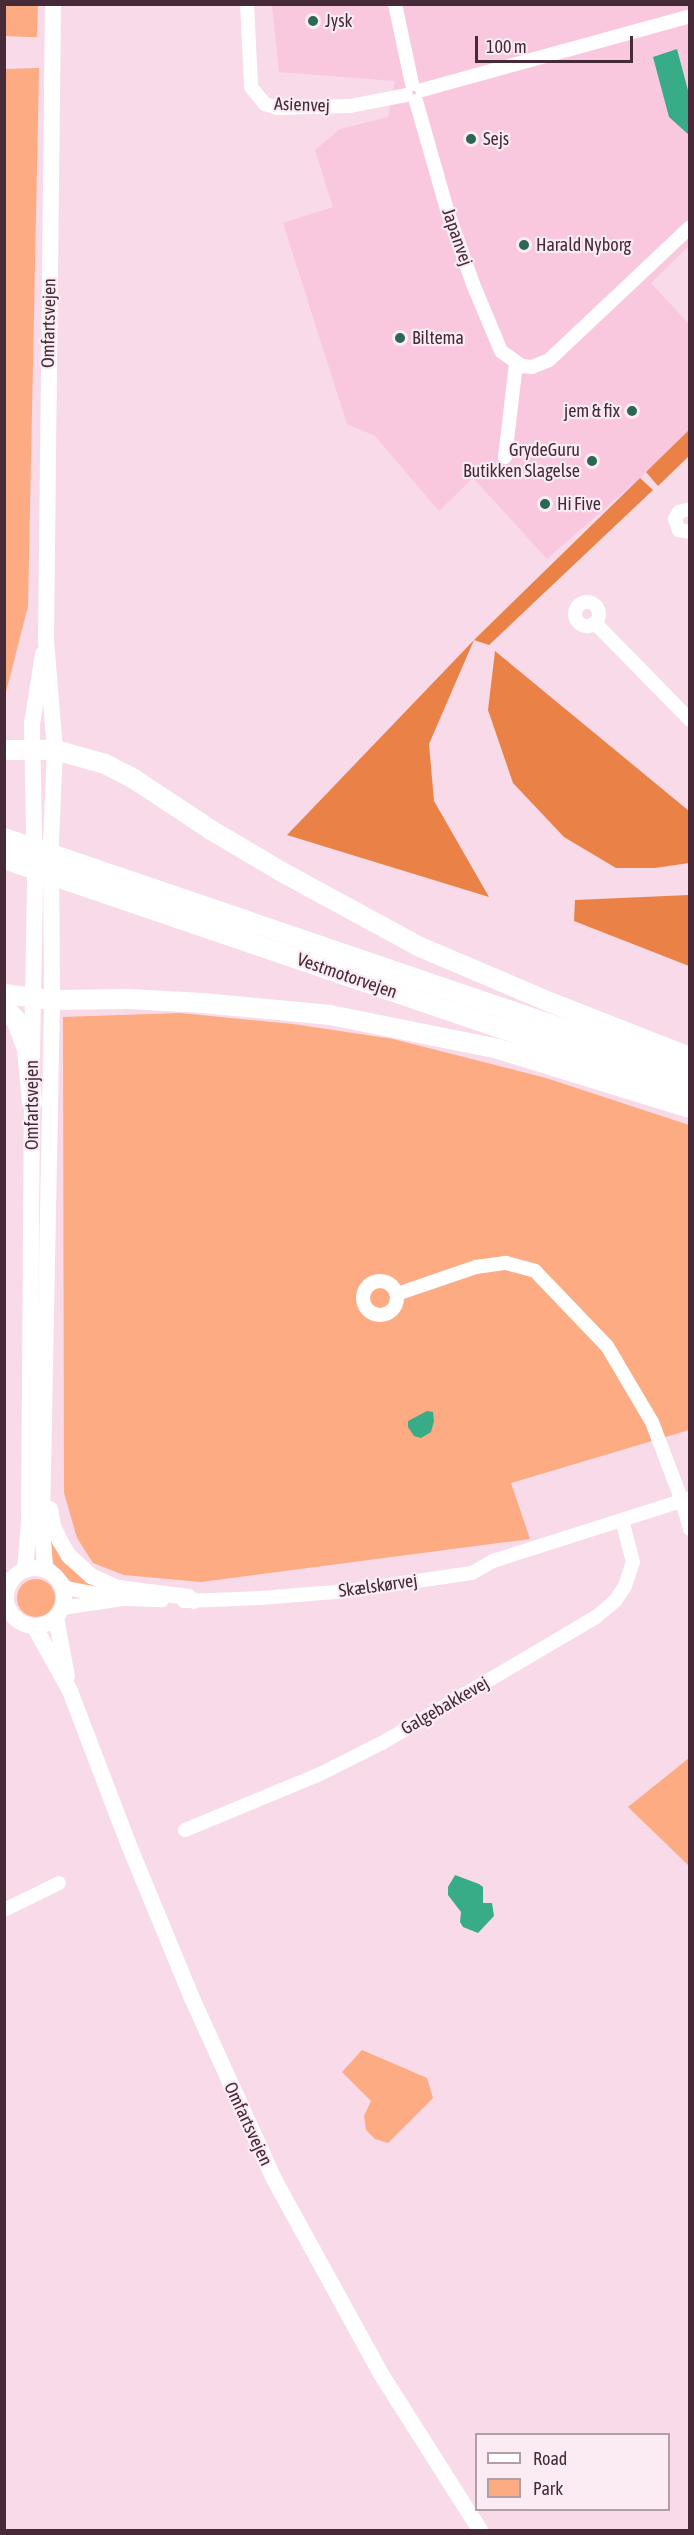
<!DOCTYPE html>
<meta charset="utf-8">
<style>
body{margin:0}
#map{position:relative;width:694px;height:2535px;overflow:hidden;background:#f8dae8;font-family:"Asap Condensed",sans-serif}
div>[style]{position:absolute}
.built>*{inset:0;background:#f9c8df}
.green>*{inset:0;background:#fcab82;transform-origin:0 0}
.round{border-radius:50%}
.forest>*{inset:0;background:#ea8248}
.water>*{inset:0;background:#37ac87}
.minor>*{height:14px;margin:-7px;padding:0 7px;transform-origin:7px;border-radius:7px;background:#fff}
.minor>.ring{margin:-7px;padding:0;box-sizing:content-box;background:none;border:14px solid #fff;border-radius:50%}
.major>*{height:16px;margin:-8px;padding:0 8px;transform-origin:8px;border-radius:8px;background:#fff}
.major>.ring{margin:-8px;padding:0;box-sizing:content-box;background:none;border:16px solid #fff;border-radius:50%}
.highway>*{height:20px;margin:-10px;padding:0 10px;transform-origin:10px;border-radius:10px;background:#fff}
.dots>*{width:16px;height:16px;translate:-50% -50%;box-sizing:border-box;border:3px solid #fbecf3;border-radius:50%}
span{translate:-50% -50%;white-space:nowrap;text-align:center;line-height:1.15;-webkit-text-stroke:4.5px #fbecf3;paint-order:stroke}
.poi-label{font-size:18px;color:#462a38}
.left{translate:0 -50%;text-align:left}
.right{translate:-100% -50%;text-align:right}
.street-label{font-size:18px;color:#462a38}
.frame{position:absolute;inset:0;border:6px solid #462a38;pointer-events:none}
.legend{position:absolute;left:475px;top:2433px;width:195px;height:78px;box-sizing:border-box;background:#fbecf3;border:2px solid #b39ea8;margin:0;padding:8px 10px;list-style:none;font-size:18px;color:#462a38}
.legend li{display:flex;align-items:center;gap:12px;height:30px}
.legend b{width:30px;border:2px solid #b39ea8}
.scale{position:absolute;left:475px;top:36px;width:158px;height:27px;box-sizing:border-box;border:3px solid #462a38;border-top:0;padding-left:8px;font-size:18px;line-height:21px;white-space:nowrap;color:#462a38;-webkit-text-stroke:4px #fbecf3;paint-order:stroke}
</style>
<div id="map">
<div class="built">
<div style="clip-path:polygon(272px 5px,689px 5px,689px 246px,651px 283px,689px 324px,689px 430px,640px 478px,547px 559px,473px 478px,439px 511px,375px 436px,347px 424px,283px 223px,333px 207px,315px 150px,340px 129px,388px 117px,395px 81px,279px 72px)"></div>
</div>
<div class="green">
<div style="left:5px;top:4px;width:33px;height:32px;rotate:2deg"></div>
<div style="clip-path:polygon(39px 68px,28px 606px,5px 696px,5px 69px)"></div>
<div style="clip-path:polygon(180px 1013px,293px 1024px,393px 1039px,546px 1078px,689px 1125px,689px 1430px,511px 1483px,530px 1539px,201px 1582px,124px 1575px,93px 1563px,77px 1538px,64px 1493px,63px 1017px)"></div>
<div style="clip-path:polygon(49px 1527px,105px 1588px,76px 1587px,53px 1563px)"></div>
<div class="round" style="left:17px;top:1579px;width:38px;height:38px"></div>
<div style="clip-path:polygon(689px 1758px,689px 1866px,628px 1807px)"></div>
<div style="clip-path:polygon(362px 2050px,427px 2078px,433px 2098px,388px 2143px,375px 2139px,366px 2130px,364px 2116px,371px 2101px,342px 2072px)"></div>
</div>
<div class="forest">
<div style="clip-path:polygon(689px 430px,689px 456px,658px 486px,646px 472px)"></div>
<div style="clip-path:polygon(640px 478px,653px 490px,489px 645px,474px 640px,429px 744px,434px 801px,489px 897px,287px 835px,474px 640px)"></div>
<div style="clip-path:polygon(495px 651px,689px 811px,689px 863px,655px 868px,616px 868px,564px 837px,513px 783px,488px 710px)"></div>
<div style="clip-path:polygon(689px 895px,689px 966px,574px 921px,575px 900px)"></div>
</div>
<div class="water">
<div style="clip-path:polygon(677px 49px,689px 94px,689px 135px,669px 117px,653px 57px)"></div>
<div style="clip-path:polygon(427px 1411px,433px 1412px,434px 1421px,431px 1432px,421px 1438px,414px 1436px,408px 1427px,408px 1421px)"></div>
<div style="clip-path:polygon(455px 1875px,479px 1884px,483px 1887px,483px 1903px,492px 1903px,494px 1916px,478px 1933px,463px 1927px,460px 1922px,461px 1912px,448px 1895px,448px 1887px)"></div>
</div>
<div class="minor">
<div style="left:247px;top:4px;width:83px;rotate:87.2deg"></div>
<div style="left:251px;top:87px;width:22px;rotate:51deg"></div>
<div style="left:265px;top:104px;width:13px;rotate:18deg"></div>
<div style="left:277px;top:108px;width:73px;rotate:-1.6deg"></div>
<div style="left:350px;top:106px;width:57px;rotate:-11.1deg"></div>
<div style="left:395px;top:4px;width:82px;rotate:78deg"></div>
<div style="left:422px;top:90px;width:278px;rotate:-15.4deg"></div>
<div style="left:416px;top:101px;width:113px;rotate:74.1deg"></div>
<div style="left:447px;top:210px;width:78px;rotate:70.6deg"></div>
<div style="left:473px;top:284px;width:73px;rotate:67.3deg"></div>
<div style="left:501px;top:351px;width:26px;rotate:36deg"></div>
<div style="left:522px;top:366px;width:10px;rotate:6deg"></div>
<div style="left:532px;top:367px;width:18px;rotate:-22deg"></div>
<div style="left:549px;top:360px;width:194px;rotate:-43.3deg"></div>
<div style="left:505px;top:457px;width:95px;rotate:-83.3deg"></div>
<div style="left:690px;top:509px;width:11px;rotate:165deg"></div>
<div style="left:679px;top:512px;width:8px;rotate:120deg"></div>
<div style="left:675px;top:519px;width:12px;rotate:70deg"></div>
<div style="left:679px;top:530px;width:11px;rotate:10deg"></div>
<div class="ring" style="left:575px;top:602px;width:10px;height:10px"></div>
<div style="left:595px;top:623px;width:136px;rotate:45.6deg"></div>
<div class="ring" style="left:363px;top:1281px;width:20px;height:20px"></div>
<div style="left:397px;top:1294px;width:83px;rotate:-18.9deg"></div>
<div style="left:476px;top:1267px;width:30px;rotate:-8deg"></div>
<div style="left:506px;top:1263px;width:30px;rotate:15deg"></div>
<div style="left:535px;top:1271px;width:104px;rotate:46.2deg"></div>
<div style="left:607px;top:1346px;width:88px;rotate:59.4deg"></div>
<div style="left:652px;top:1422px;width:85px;rotate:69.2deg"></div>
<div style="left:682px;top:1501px;width:29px;rotate:74deg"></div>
<div style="left:62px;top:1587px;width:50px;rotate:11.5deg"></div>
<div style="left:184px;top:1601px;width:77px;rotate:-2.2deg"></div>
<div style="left:261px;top:1598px;width:86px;rotate:-4.7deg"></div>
<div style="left:347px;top:1591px;width:126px;rotate:-8.2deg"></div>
<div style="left:472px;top:1573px;width:24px;rotate:-30deg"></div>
<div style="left:493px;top:1561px;width:207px;rotate:-17.7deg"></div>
<div style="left:62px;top:1608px;width:63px;rotate:-8.3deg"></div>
<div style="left:124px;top:1599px;width:38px;rotate:2deg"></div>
<div style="left:185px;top:1830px;width:144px;rotate:-22.5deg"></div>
<div style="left:318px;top:1775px;width:72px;rotate:-26.6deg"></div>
<div style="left:382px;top:1743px;width:248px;rotate:-30.5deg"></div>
<div style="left:596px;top:1617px;width:25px;rotate:-40deg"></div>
<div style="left:615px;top:1601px;width:18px;rotate:-56deg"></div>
<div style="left:625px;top:1586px;width:25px;rotate:-72deg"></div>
<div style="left:633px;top:1562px;width:43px;rotate:-104.7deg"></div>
<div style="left:4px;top:1910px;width:61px;rotate:-26.1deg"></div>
</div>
<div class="major">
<div style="left:32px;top:1056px;width:173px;rotate:-89deg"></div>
<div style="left:35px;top:883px;width:159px;rotate:-91.1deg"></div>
<div style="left:32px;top:724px;width:71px;rotate:-81.1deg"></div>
<div style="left:50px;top:1509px;width:17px;rotate:80deg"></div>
<div style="left:53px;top:1526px;width:17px;rotate:65deg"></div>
<div style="left:60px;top:1541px;width:17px;rotate:59deg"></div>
<div style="left:69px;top:1556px;width:30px;rotate:42deg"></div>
<div style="left:91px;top:1576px;width:30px;rotate:24deg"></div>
<div style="left:118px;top:1588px;width:71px;rotate:7.3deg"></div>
<div style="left:188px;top:1597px;width:7px;rotate:34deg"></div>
<div class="ring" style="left:6px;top:1568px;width:42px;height:42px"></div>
<div style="left:25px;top:1570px;width:49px;rotate:-85.3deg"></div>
<div style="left:29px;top:1521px;width:430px;rotate:-89.6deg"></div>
<div style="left:45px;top:1570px;width:47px;rotate:-93.7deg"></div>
<div style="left:42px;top:1523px;width:523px;rotate:-88.9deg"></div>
<div style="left:52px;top:1000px;width:159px;rotate:-90.4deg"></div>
<div style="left:51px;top:841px;width:91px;rotate:-87.5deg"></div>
<div style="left:55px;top:750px;width:109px;rotate:-94.7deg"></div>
<div style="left:46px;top:641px;width:637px;rotate:-89.37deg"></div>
<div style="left:56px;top:1618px;width:59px;rotate:79.3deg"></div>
<div style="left:34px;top:1626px;width:74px;rotate:61deg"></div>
<div style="left:70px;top:1691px;width:163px;rotate:69.1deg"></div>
<div style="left:128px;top:1843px;width:165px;rotate:67.6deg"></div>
<div style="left:191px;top:1996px;width:203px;rotate:65.6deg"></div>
<div style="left:275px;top:2181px;width:220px;rotate:61.2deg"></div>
<div style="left:381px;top:2374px;width:185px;rotate:57.6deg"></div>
</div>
<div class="highway">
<div style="left:4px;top:750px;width:51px"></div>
<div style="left:55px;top:750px;width:52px;rotate:15.6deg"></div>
<div style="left:105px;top:764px;width:33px;rotate:27deg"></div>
<div style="left:134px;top:779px;width:92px;rotate:33.5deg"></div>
<div style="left:211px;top:830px;width:82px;rotate:30.6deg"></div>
<div style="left:282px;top:872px;width:157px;rotate:28.5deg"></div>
<div style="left:420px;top:947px;width:143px;rotate:23deg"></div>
<div style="left:552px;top:1003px;width:148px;rotate:21.4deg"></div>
<div style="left:4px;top:838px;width:725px;rotate:18.83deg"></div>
<div style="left:4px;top:859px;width:725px;rotate:18.83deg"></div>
<div style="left:4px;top:994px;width:48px;rotate:7.1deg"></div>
<div style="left:52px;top:1000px;width:77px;rotate:-0.7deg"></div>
<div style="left:129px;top:999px;width:74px;rotate:3.1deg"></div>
<div style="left:203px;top:1003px;width:128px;rotate:5.4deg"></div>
<div style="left:330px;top:1015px;width:171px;rotate:11.4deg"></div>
<div style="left:498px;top:1049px;width:201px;rotate:17.1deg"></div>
<div style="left:4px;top:1007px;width:18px;rotate:47deg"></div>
<div style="left:16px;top:1020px;width:31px;rotate:69deg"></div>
<div style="left:27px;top:1049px;width:54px;rotate:84.7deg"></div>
</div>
<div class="dots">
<div style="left:313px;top:21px;background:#2b6752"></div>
<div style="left:471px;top:139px;background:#2b6752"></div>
<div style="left:524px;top:245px;background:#2b6752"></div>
<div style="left:400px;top:338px;background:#2b6752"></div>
<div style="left:632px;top:411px;background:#2b6752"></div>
<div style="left:592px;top:461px;background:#2b6752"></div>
<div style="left:545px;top:504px;background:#2b6752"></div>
</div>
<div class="poi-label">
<span class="left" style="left:325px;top:21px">Jysk</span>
<span class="left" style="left:483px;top:139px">Sejs</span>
<span class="left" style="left:536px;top:245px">Harald Nyborg</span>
<span class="left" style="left:412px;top:338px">Biltema</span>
<span class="right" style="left:620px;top:411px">jem &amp; fix</span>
<span class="right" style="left:580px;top:461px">GrydeGuru<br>Butikken Slagelse</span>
<span class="left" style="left:557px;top:504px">Hi Five</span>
</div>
<div class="street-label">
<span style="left:302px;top:105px;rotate:2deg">Asienvej</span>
<span style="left:457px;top:237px;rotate:71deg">Japanvej</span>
<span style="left:49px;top:323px;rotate:-89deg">Omfartsvejen</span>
<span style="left:347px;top:976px;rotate:19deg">Vestmotorvejen</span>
<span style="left:32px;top:1105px;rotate:-90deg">Omfartsvejen</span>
<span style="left:378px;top:1586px;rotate:-8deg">Skælskørvej</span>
<span style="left:445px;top:1706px;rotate:-30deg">Galgebakkevej</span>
<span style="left:248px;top:2124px;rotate:65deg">Omfartsvejen</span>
</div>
<div class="frame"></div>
<ul class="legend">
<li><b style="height:8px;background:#fff"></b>Road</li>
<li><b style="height:16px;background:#fcab82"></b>Park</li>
</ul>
<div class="scale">100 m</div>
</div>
